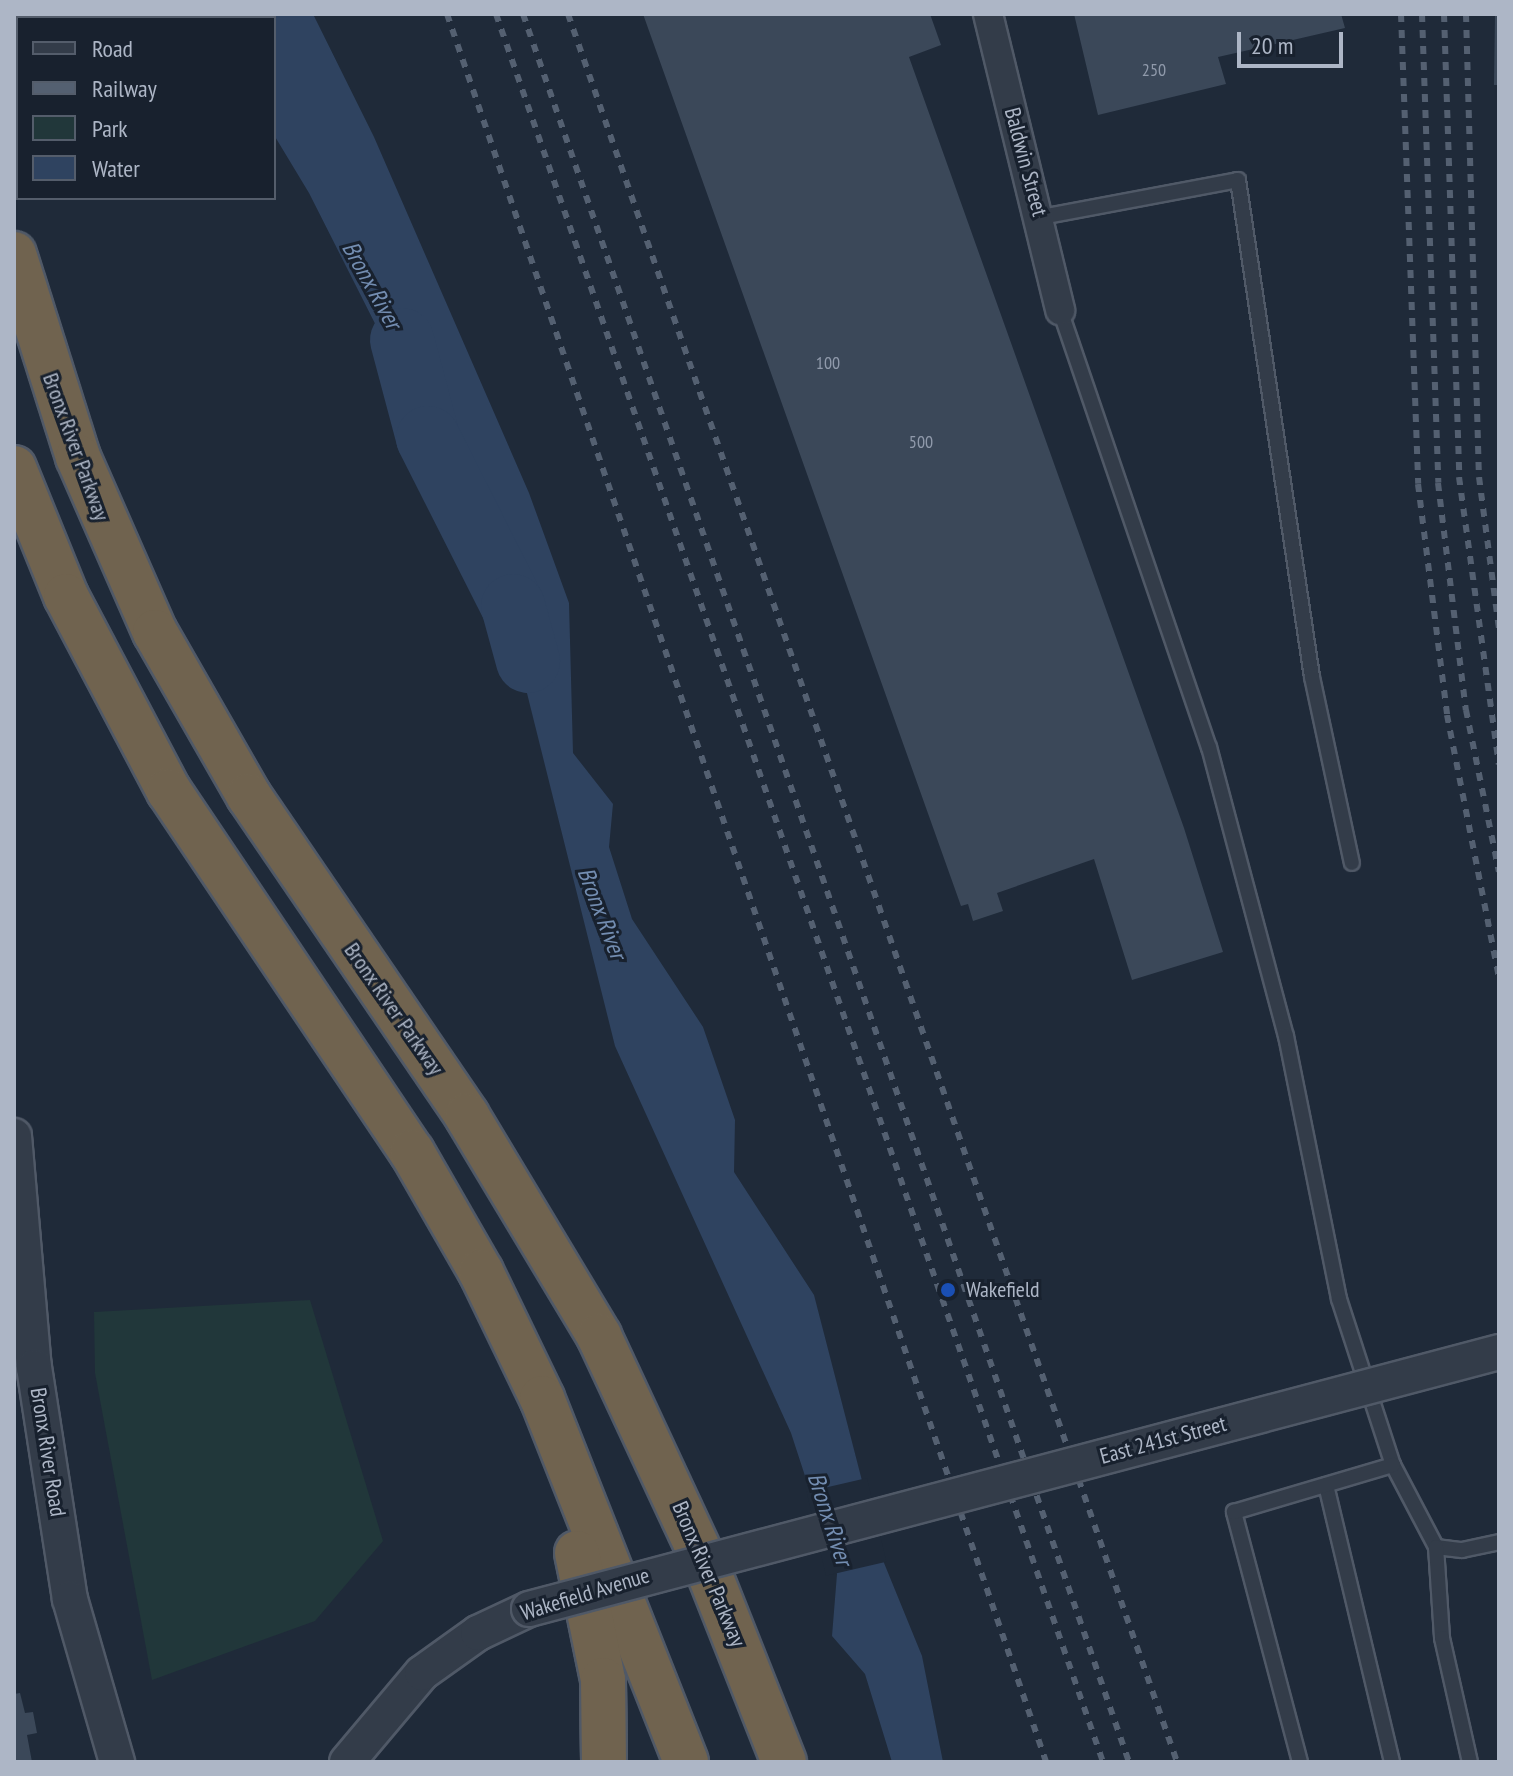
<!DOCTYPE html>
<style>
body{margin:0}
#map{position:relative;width:1513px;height:1776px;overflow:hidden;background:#1f2a39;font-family:"PT Sans Narrow",sans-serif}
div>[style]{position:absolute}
.green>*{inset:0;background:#21373a}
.water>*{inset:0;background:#2f4360}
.pier>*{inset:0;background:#1f2a39;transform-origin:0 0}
.river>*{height:64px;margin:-32px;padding:0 32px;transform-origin:32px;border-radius:32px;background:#2f4360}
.building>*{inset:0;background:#3b4859}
.roads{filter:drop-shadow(2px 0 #505967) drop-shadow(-2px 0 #505967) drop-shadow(0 2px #505967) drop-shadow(0 -2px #505967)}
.service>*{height:14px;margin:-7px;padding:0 7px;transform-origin:7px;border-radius:7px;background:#333c49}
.minor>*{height:28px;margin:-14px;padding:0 14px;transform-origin:14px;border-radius:14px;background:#333c49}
.tertiary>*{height:34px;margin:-17px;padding:0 17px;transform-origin:17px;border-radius:17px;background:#333c49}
.motorway>*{height:44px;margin:-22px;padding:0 22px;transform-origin:22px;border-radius:22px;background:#70634f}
.rail>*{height:6px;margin-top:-3px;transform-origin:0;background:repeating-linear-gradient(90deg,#546071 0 8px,transparent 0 16px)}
.bridges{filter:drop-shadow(2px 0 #505967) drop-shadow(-2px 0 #505967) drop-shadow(0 2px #505967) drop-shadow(0 -2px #505967)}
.tertiary-bridge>*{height:34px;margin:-17px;padding:0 17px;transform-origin:17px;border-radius:17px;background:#333c49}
.dots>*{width:22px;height:22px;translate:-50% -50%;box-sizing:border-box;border:4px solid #18212e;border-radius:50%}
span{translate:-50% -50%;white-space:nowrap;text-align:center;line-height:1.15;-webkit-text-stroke:6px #18212e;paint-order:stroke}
.number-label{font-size:18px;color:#909aab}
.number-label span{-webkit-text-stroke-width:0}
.street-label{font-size:22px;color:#adb6c6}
.poi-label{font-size:22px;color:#adb6c6}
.left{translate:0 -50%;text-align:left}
.water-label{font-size:24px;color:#738db1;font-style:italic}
.frame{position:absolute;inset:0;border:16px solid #adb6c6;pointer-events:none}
.legend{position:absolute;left:16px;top:16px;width:260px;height:184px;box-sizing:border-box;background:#18212e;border:2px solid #545d6b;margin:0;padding:10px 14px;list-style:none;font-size:24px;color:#adb6c6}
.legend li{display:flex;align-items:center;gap:16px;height:40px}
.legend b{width:40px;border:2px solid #545d6b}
.scale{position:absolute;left:1237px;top:32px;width:106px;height:36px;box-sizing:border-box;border:4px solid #adb6c6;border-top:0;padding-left:10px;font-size:24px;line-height:28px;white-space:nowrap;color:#adb6c6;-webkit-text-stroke:6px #18212e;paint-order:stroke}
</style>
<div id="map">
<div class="green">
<div style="clip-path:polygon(310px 1300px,383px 1541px,315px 1621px,152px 1680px,95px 1373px,94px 1312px)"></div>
</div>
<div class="water">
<div style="clip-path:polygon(201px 14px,313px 14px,374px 137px,529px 493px,569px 603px,573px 753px,613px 804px,609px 847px,632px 919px,703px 1027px,735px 1120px,734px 1172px,814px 1295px,882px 1558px,922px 1656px,943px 1762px,892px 1762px,865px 1674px,832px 1636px,837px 1574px,791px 1433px,615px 1046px,493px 557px,309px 193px,274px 135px,274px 18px)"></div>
</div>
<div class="pier">
<div style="left:867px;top:1478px;width:86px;height:62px;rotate:77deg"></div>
</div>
<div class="river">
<div style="left:402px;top:340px;width:101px;rotate:75.1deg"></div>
<div style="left:428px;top:438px;width:188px;rotate:63.2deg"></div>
<div style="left:513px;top:606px;width:57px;rotate:74.7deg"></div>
</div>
<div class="building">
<div style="clip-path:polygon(643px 14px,930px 14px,941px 45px,909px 57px,1184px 828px,1223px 952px,1132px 980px,1094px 859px,997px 893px,1003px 911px,973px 921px,968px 904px,961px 906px)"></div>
<div style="clip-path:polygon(1074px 14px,1341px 14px,1345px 28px,1218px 57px,1226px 84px,1098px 115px)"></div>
<div style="clip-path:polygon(1495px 14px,1499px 14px,1499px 85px,1494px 85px)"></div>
<div style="clip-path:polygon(20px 1693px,25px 1713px,33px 1712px,37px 1733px,27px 1735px,32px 1762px,14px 1762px,14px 1694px)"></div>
</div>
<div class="roads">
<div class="service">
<div style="left:1041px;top:217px;width:200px;rotate:-10.6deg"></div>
<div style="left:1238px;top:180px;width:502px;rotate:81.53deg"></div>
<div style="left:1312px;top:677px;width:190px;rotate:77.9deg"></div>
<div style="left:1060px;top:310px;width:462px;rotate:71.2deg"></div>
<div style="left:1209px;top:747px;width:299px;rotate:75.1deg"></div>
<div style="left:1286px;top:1036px;width:268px;rotate:78.6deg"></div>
<div style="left:1339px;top:1299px;width:175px;rotate:72deg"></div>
<div style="left:1393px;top:1465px;width:93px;rotate:62.3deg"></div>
<div style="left:1436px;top:1547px;width:26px;rotate:7deg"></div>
<div style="left:1462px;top:1550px;width:38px;rotate:-12deg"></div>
<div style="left:1326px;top:1485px;width:285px;rotate:76.6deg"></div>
<div style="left:1436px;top:1547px;width:91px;rotate:86.2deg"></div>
<div style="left:1442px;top:1638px;width:127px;rotate:77.3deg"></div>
<div style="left:1300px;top:1762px;width:259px;rotate:-104.8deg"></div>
<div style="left:1234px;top:1512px;width:166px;rotate:-16.5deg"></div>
</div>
<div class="minor">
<div style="left:988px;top:14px;width:305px;rotate:76.3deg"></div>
</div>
<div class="tertiary">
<div style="left:14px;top:1136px;width:232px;rotate:85.1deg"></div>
<div style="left:34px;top:1367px;width:235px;rotate:81.2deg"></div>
<div style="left:70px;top:1599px;width:170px;rotate:73.9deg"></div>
<div style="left:347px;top:1762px;width:116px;rotate:-49.9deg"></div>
<div style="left:422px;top:1673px;width:69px;rotate:-35.5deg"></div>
<div style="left:478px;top:1633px;width:56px;rotate:-25.2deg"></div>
</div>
<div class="motorway">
<div style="left:14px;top:254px;width:213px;rotate:72.5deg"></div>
<div style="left:78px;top:457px;width:191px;rotate:66.3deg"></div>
<div style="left:155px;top:632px;width:189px;rotate:60.2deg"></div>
<div style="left:249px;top:796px;width:387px;rotate:55.7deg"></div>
<div style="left:467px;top:1116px;width:257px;rotate:59deg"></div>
<div style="left:599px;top:1336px;width:253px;rotate:65deg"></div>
<div style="left:706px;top:1565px;width:212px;rotate:68.4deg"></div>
<div style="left:14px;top:468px;width:138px;rotate:67.9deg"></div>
<div style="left:66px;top:596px;width:221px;rotate:62.2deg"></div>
<div style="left:169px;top:791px;width:435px;rotate:56.1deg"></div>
<div style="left:412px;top:1152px;width:138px;rotate:60.1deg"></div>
<div style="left:481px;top:1272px;width:140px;rotate:64.2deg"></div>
<div style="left:542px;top:1398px;width:391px;rotate:68.4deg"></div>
<div style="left:577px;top:1553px;width:130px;rotate:78.4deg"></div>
<div style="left:603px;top:1680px;width:82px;rotate:89.3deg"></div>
</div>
</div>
<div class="rail">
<div style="left:447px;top:14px;width:1848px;rotate:71.08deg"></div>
<div style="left:496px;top:14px;width:1850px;rotate:70.85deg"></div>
<div style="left:523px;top:14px;width:1850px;rotate:70.88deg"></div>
<div style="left:568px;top:14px;width:1851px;rotate:70.79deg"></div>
<div style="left:1401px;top:14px;width:470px;rotate:87.9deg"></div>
<div style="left:1418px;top:484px;width:233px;rotate:82.8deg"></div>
<div style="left:1447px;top:715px;width:267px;rotate:78.8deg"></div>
<div style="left:1422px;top:14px;width:469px;rotate:88deg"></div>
<div style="left:1438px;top:483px;width:229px;rotate:83deg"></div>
<div style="left:1466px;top:710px;width:165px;rotate:78.5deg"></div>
<div style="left:1444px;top:14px;width:463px;rotate:88.1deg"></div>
<div style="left:1459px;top:477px;width:290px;rotate:82.1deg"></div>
<div style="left:1466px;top:14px;width:463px;rotate:88.4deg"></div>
<div style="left:1479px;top:477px;width:153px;rotate:82.5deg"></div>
</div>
<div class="bridges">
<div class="tertiary-bridge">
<div style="left:529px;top:1609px;width:1003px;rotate:-14.84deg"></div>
</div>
</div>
<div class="dots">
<div style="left:948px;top:1290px;background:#1a4fb4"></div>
</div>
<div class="number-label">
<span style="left:1154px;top:70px">250</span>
<span style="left:828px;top:363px">100</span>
<span style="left:921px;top:442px">500</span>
</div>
<div class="street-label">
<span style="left:1026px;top:162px;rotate:75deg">Baldwin Street</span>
<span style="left:76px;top:447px;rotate:70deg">Bronx River Parkway</span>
<span style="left:394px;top:1009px;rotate:55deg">Bronx River Parkway</span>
<span style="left:1163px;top:1440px;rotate:-15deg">East 241st Street</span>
<span style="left:48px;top:1452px;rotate:81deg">Bronx River Road</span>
<span style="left:709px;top:1574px;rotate:67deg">Bronx River Parkway</span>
<span style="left:585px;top:1594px;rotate:-17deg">Wakefield Avenue</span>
</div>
<div class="poi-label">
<span class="left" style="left:966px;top:1290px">Wakefield</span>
</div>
<div class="water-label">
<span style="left:372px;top:285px;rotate:61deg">Bronx River</span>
<span style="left:602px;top:913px;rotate:69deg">Bronx River</span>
<span style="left:830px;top:1519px;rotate:72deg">Bronx River</span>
</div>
<div class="frame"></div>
<ul class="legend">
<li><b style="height:10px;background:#333c49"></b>Road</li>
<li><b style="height:10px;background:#546071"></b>Railway</li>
<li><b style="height:22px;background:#21373a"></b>Park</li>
<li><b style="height:22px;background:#2f4360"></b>Water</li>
</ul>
<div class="scale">20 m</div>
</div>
